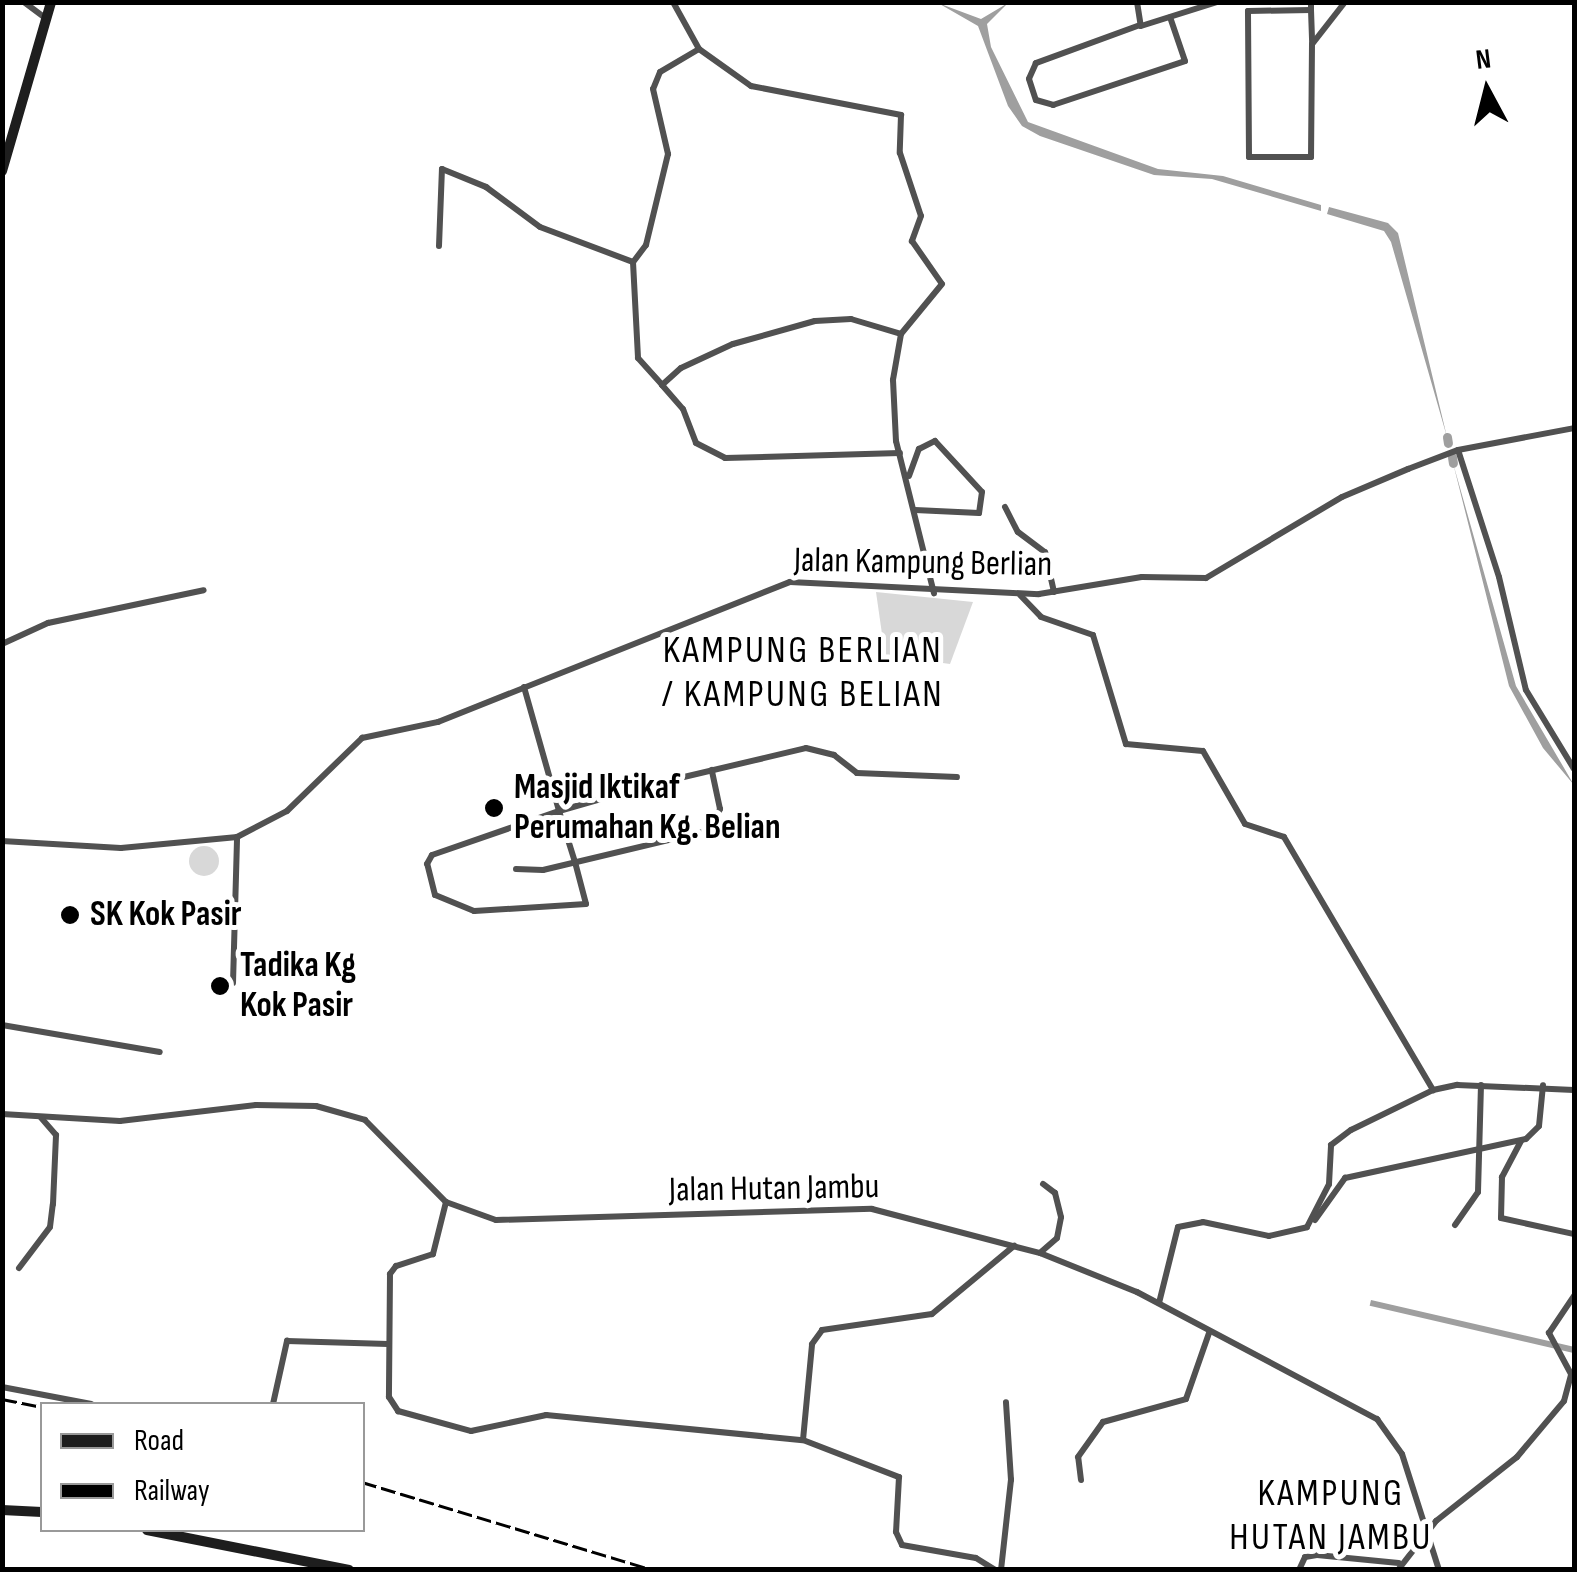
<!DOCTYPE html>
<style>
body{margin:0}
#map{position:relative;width:1577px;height:1572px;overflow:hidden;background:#fff;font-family:"Sofia Sans Condensed",sans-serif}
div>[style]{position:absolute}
.green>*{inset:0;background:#d8d8d8}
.round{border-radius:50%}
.water>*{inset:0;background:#9f9f9f;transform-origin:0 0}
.canal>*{height:9px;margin:-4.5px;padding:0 4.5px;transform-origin:4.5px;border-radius:4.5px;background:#9f9f9f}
.street>*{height:6px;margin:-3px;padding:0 3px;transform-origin:3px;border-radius:3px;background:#515151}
.secondary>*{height:10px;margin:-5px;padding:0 5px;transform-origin:5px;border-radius:5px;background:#1e1e1e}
.rail>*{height:2.5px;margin-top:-1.25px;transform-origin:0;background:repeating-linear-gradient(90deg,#000 0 15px,transparent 0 20px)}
.dots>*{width:28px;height:28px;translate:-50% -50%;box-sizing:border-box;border:5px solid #fff;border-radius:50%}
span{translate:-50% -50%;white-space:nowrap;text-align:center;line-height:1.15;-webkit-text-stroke:10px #fff;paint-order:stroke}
.street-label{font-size:35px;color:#000}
.poi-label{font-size:35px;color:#000;font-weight:700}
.left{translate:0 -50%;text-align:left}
.neighbourhood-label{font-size:38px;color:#000;letter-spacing:2.5px}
.frame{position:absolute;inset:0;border:5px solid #000;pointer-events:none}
.legend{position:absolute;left:40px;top:1402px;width:325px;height:130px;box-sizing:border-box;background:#fff;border:2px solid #999;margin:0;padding:12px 18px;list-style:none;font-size:30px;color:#000}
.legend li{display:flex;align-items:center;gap:20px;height:50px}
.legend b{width:50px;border:2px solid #999}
.north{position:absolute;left:1437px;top:40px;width:100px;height:100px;-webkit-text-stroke:8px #fff;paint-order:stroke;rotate:353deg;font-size:28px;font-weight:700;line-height:40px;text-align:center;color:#000}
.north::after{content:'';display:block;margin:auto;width:35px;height:45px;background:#000;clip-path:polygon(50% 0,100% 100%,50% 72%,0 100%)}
</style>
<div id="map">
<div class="green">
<div style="clip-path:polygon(876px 592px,973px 602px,950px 664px,885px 655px)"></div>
<div class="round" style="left:189px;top:846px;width:30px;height:30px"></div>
</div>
<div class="water">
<div style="clip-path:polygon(938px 3px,981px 19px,1008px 3px,987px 24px,991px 47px,1028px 122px,1158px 169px,1223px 176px,1321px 205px,1321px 211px,1212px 179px,1154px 175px,1040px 136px,1022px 126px,1008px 106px,978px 26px)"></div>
<div style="clip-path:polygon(1329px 207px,1388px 223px,1398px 233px,1447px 437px,1391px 242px,1384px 231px,1327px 214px)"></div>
<div style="clip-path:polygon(1453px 463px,1516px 686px,1574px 785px,1543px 748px,1509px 686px)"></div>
<div style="left:1371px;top:1300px;width:208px;height:6px;rotate:13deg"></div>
</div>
<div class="canal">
<div style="left:1447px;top:437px;width:6px;rotate:81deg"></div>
<div style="left:1452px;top:457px;width:6px;rotate:81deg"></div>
</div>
<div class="street">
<div style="left:24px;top:2px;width:26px;rotate:37deg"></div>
<div style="left:673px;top:2px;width:54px;rotate:61deg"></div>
<div style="left:699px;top:49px;width:45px;rotate:149.5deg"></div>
<div style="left:660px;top:72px;width:18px;rotate:112deg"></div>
<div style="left:653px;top:89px;width:67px;rotate:77deg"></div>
<div style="left:668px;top:154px;width:94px;rotate:103.6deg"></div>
<div style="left:646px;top:245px;width:21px;rotate:127deg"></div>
<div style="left:633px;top:262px;width:96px;rotate:87deg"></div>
<div style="left:638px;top:358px;width:36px;rotate:48deg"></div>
<div style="left:662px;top:385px;width:25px;rotate:-42deg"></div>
<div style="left:681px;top:368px;width:57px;rotate:-24.8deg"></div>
<div style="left:733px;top:344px;width:85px;rotate:-15.7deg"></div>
<div style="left:815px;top:321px;width:36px;rotate:-3deg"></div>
<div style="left:851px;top:319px;width:52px;rotate:16.7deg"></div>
<div style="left:1137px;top:2px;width:24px;rotate:81deg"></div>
<div style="left:1141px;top:26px;width:80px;rotate:-17.5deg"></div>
<div style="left:1311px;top:2px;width:8px;rotate:90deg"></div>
<div style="left:1311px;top:10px;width:34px;rotate:88deg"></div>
<div style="left:1312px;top:44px;width:113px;rotate:90.5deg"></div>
<div style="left:1311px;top:157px;width:62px;rotate:180deg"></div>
<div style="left:1249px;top:157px;width:146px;rotate:-90.4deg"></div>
<div style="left:1248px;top:11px;width:63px;rotate:-0.9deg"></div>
<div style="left:1140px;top:25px;width:111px;rotate:159.9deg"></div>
<div style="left:1036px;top:63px;width:17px;rotate:114deg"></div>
<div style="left:1029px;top:79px;width:22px;rotate:72deg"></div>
<div style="left:1036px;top:100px;width:18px;rotate:16deg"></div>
<div style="left:1053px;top:105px;width:139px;rotate:-18.4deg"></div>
<div style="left:1185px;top:61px;width:46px;rotate:-108.8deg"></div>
<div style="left:1313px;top:43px;width:52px;rotate:-52deg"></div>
<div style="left:699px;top:49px;width:64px;rotate:35.4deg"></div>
<div style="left:751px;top:86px;width:153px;rotate:10.9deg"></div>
<div style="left:901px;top:115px;width:38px;rotate:92deg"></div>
<div style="left:900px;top:153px;width:66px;rotate:71.6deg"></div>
<div style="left:921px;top:216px;width:27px;rotate:110deg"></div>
<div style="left:912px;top:241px;width:52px;rotate:55.1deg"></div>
<div style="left:942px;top:284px;width:65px;rotate:129.4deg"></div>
<div style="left:901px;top:334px;width:47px;rotate:99.9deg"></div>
<div style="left:893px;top:380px;width:61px;rotate:87.2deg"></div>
<div style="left:896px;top:441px;width:157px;rotate:76deg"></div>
<div style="left:439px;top:246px;width:77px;rotate:-87.8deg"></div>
<div style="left:442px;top:169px;width:48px;rotate:22.2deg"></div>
<div style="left:486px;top:187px;width:67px;rotate:36.5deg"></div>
<div style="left:540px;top:227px;width:99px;rotate:20.6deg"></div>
<div style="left:662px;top:385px;width:32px;rotate:49deg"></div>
<div style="left:683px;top:409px;width:36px;rotate:69deg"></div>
<div style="left:696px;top:443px;width:33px;rotate:27deg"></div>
<div style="left:725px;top:458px;width:175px;rotate:-1.6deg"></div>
<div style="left:1458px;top:450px;width:133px;rotate:72.1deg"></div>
<div style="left:1499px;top:577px;width:116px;rotate:76.6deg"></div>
<div style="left:1526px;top:690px;width:92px;rotate:58.7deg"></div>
<div style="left:909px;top:476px;width:29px;rotate:-70deg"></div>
<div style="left:919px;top:449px;width:18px;rotate:-27deg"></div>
<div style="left:935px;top:441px;width:69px;rotate:47.3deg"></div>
<div style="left:982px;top:492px;width:21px;rotate:98deg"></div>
<div style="left:979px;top:513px;width:64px;rotate:-177.3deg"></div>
<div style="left:1005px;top:507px;width:28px;rotate:63deg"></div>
<div style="left:1018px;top:532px;width:34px;rotate:37deg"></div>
<div style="left:1045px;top:552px;width:41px;rotate:77.3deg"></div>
<div style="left:1020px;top:595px;width:30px;rotate:46deg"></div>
<div style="left:1041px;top:617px;width:55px;rotate:19.1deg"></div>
<div style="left:1093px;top:635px;width:114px;rotate:73.2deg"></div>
<div style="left:1126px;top:744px;width:77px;rotate:5.2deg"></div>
<div style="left:1203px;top:751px;width:84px;rotate:60.1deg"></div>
<div style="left:1245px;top:824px;width:41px;rotate:18.4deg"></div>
<div style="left:1284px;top:837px;width:294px;rotate:59.5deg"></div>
<div style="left:2px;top:644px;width:51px;rotate:-24.5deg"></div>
<div style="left:48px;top:623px;width:159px;rotate:-11.9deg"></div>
<div style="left:524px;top:687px;width:129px;rotate:74.2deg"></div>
<div style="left:559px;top:811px;width:53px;rotate:72.6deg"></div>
<div style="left:575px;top:862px;width:43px;rotate:75.3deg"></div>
<div style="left:586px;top:904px;width:112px;rotate:176.4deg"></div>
<div style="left:474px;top:911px;width:42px;rotate:-157.7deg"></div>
<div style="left:435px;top:895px;width:32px;rotate:-104deg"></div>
<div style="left:427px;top:864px;width:10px;rotate:-61deg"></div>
<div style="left:432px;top:855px;width:134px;rotate:-19.1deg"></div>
<div style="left:559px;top:811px;width:95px;rotate:-15.9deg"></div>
<div style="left:650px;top:785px;width:160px;rotate:-13.3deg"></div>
<div style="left:806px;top:748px;width:29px;rotate:14deg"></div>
<div style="left:834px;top:755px;width:29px;rotate:38deg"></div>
<div style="left:857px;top:773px;width:100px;rotate:2.3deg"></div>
<div style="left:2px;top:841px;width:119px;rotate:3.4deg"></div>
<div style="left:121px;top:848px;width:117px;rotate:-5.4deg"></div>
<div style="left:237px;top:837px;width:56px;rotate:-27.5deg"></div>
<div style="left:287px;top:811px;width:105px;rotate:-44.2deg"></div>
<div style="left:362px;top:738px;width:78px;rotate:-11.9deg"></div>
<div style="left:438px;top:722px;width:379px;rotate:-21.7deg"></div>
<div style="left:790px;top:582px;width:249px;rotate:2.8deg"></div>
<div style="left:1039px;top:594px;width:104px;rotate:-9.4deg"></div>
<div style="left:1142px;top:577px;width:64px;rotate:0.9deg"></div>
<div style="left:1206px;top:578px;width:158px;rotate:-30.8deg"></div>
<div style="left:1342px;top:497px;width:72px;rotate:-23deg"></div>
<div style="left:1408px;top:469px;width:53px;rotate:-20.8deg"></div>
<div style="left:1458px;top:450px;width:118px;rotate:-10.7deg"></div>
<div style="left:516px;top:869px;width:27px;rotate:2deg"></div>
<div style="left:543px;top:870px;width:173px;rotate:-13.4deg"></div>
<div style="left:711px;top:830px;width:23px;rotate:-67deg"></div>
<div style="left:720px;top:809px;width:40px;rotate:-102deg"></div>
<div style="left:233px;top:983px;width:146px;rotate:-88.4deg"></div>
<div style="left:2px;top:1025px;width:160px;rotate:9.7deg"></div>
<div style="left:2px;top:1114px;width:118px;rotate:3.4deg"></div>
<div style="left:120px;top:1121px;width:137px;rotate:-6.7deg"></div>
<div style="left:256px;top:1105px;width:60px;rotate:1deg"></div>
<div style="left:316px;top:1106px;width:51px;rotate:15.9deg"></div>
<div style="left:365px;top:1120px;width:115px;rotate:45.4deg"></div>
<div style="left:446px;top:1202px;width:53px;rotate:19.8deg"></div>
<div style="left:496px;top:1220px;width:376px;rotate:-1.7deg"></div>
<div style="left:872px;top:1209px;width:174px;rotate:14.7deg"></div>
<div style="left:1040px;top:1253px;width:105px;rotate:21.9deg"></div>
<div style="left:1137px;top:1292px;width:272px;rotate:27.9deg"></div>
<div style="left:1377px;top:1419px;width:43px;rotate:54.5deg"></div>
<div style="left:1402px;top:1454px;width:122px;rotate:72.3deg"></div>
<div style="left:1521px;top:1141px;width:41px;rotate:117.8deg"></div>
<div style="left:1502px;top:1177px;width:41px;rotate:91.4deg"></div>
<div style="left:1501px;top:1218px;width:75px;rotate:12.4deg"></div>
<div style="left:446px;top:1202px;width:54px;rotate:104deg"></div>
<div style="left:433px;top:1254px;width:39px;rotate:162deg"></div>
<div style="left:396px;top:1266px;width:10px;rotate:127deg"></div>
<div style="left:390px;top:1274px;width:123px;rotate:90.5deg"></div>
<div style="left:389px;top:1397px;width:17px;rotate:57deg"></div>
<div style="left:398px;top:1411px;width:76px;rotate:15.3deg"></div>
<div style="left:471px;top:1431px;width:77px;rotate:-12deg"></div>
<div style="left:546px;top:1415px;width:258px;rotate:5.6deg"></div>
<div style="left:803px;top:1440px;width:103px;rotate:21.1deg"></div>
<div style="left:899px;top:1477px;width:55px;rotate:93.1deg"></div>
<div style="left:896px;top:1532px;width:14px;rotate:65deg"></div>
<div style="left:902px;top:1545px;width:75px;rotate:10deg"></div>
<div style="left:976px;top:1558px;width:22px;rotate:32deg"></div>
<div style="left:1315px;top:1220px;width:52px;rotate:-54.5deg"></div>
<div style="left:1345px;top:1178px;width:185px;rotate:-12.2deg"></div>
<div style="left:1526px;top:1139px;width:18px;rotate:-45deg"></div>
<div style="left:1539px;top:1126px;width:41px;rotate:-84.4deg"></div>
<div style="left:1455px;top:1225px;width:40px;rotate:-55.1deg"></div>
<div style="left:1478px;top:1192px;width:107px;rotate:-88.4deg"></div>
<div style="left:1041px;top:1252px;width:21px;rotate:-41deg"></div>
<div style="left:1057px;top:1238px;width:21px;rotate:-79deg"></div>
<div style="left:1061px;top:1217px;width:25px;rotate:-104deg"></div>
<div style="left:1055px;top:1193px;width:15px;rotate:-143deg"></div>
<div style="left:19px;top:1268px;width:51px;rotate:-52.9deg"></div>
<div style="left:50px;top:1227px;width:23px;rotate:-83deg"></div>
<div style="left:53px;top:1204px;width:69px;rotate:-87.5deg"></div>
<div style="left:56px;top:1135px;width:23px;rotate:-131deg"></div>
<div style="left:1159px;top:1303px;width:78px;rotate:-76deg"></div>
<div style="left:1178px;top:1227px;width:25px;rotate:-11deg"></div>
<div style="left:1203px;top:1222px;width:67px;rotate:12deg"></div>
<div style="left:1269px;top:1236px;width:39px;rotate:-13deg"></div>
<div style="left:1307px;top:1227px;width:48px;rotate:-62.9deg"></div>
<div style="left:1329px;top:1184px;width:39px;rotate:-87deg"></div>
<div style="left:1331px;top:1145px;width:25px;rotate:-37deg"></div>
<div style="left:1351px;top:1130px;width:91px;rotate:-26deg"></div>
<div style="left:1433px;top:1090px;width:25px;rotate:-12deg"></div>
<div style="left:1457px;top:1085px;width:117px;rotate:2.4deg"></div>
<div style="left:2px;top:1387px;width:91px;rotate:10.8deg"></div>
<div style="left:273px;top:1404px;width:65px;rotate:-77.5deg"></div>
<div style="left:287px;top:1341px;width:101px;rotate:1.7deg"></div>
<div style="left:803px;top:1440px;width:96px;rotate:-84.6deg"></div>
<div style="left:812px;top:1344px;width:17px;rotate:-54deg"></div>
<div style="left:822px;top:1330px;width:111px;rotate:-8.3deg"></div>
<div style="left:932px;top:1314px;width:107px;rotate:-39.7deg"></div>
<div style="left:1081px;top:1480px;width:23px;rotate:-97deg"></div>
<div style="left:1078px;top:1457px;width:43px;rotate:-54.5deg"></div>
<div style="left:1103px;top:1422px;width:86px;rotate:-15.5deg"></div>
<div style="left:1186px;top:1399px;width:70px;rotate:-70.8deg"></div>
<div style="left:1001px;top:1570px;width:91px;rotate:-83.7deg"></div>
<div style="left:1011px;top:1480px;width:78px;rotate:-93.7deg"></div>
<div style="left:1299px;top:1570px;width:14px;rotate:-65deg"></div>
<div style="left:1305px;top:1557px;width:12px;rotate:-9deg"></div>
<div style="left:1317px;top:1555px;width:82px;rotate:5.6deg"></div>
<div style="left:1398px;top:1570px;width:62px;rotate:-52.2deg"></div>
<div style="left:1436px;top:1521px;width:103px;rotate:-38.3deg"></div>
<div style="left:1517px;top:1457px;width:73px;rotate:-50deg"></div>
<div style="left:1564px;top:1401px;width:28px;rotate:-75deg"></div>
<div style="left:1571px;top:1374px;width:47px;rotate:-118.2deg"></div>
<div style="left:1549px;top:1333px;width:45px;rotate:-56deg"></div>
</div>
<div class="secondary">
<div style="left:2px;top:171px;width:176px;rotate:-73.8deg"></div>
<div style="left:2px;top:1510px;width:40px;rotate:2.9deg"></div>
<div style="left:147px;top:1530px;width:206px;rotate:11.2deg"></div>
</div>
<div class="rail">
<div style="left:2px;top:1399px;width:41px;rotate:11.3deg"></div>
<div style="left:362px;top:1482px;width:304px;rotate:16.8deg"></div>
</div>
<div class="dots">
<div style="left:494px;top:808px;background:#000"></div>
<div style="left:70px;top:915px;background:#000"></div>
<div style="left:220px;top:986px;background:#000"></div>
</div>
<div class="street-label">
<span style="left:923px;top:563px;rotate:1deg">Jalan Kampung Berlian</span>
<span style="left:774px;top:1189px;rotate:-1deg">Jalan Hutan Jambu</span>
</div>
<div class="poi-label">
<span class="left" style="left:514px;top:808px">Masjid Iktikaf<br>Perumahan Kg. Belian</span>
<span class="left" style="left:90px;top:915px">SK Kok Pasir</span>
<span class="left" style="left:240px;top:986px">Tadika Kg<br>Kok Pasir</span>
</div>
<div class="neighbourhood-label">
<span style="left:803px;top:673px">KAMPUNG BERLIAN<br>/ KAMPUNG BELIAN</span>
<span style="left:1331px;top:1516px">KAMPUNG<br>HUTAN JAMBU</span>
</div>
<div class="frame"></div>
<ul class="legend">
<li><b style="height:12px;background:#1e1e1e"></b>Road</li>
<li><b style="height:12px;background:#000"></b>Railway</li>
</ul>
<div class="north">N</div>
</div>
